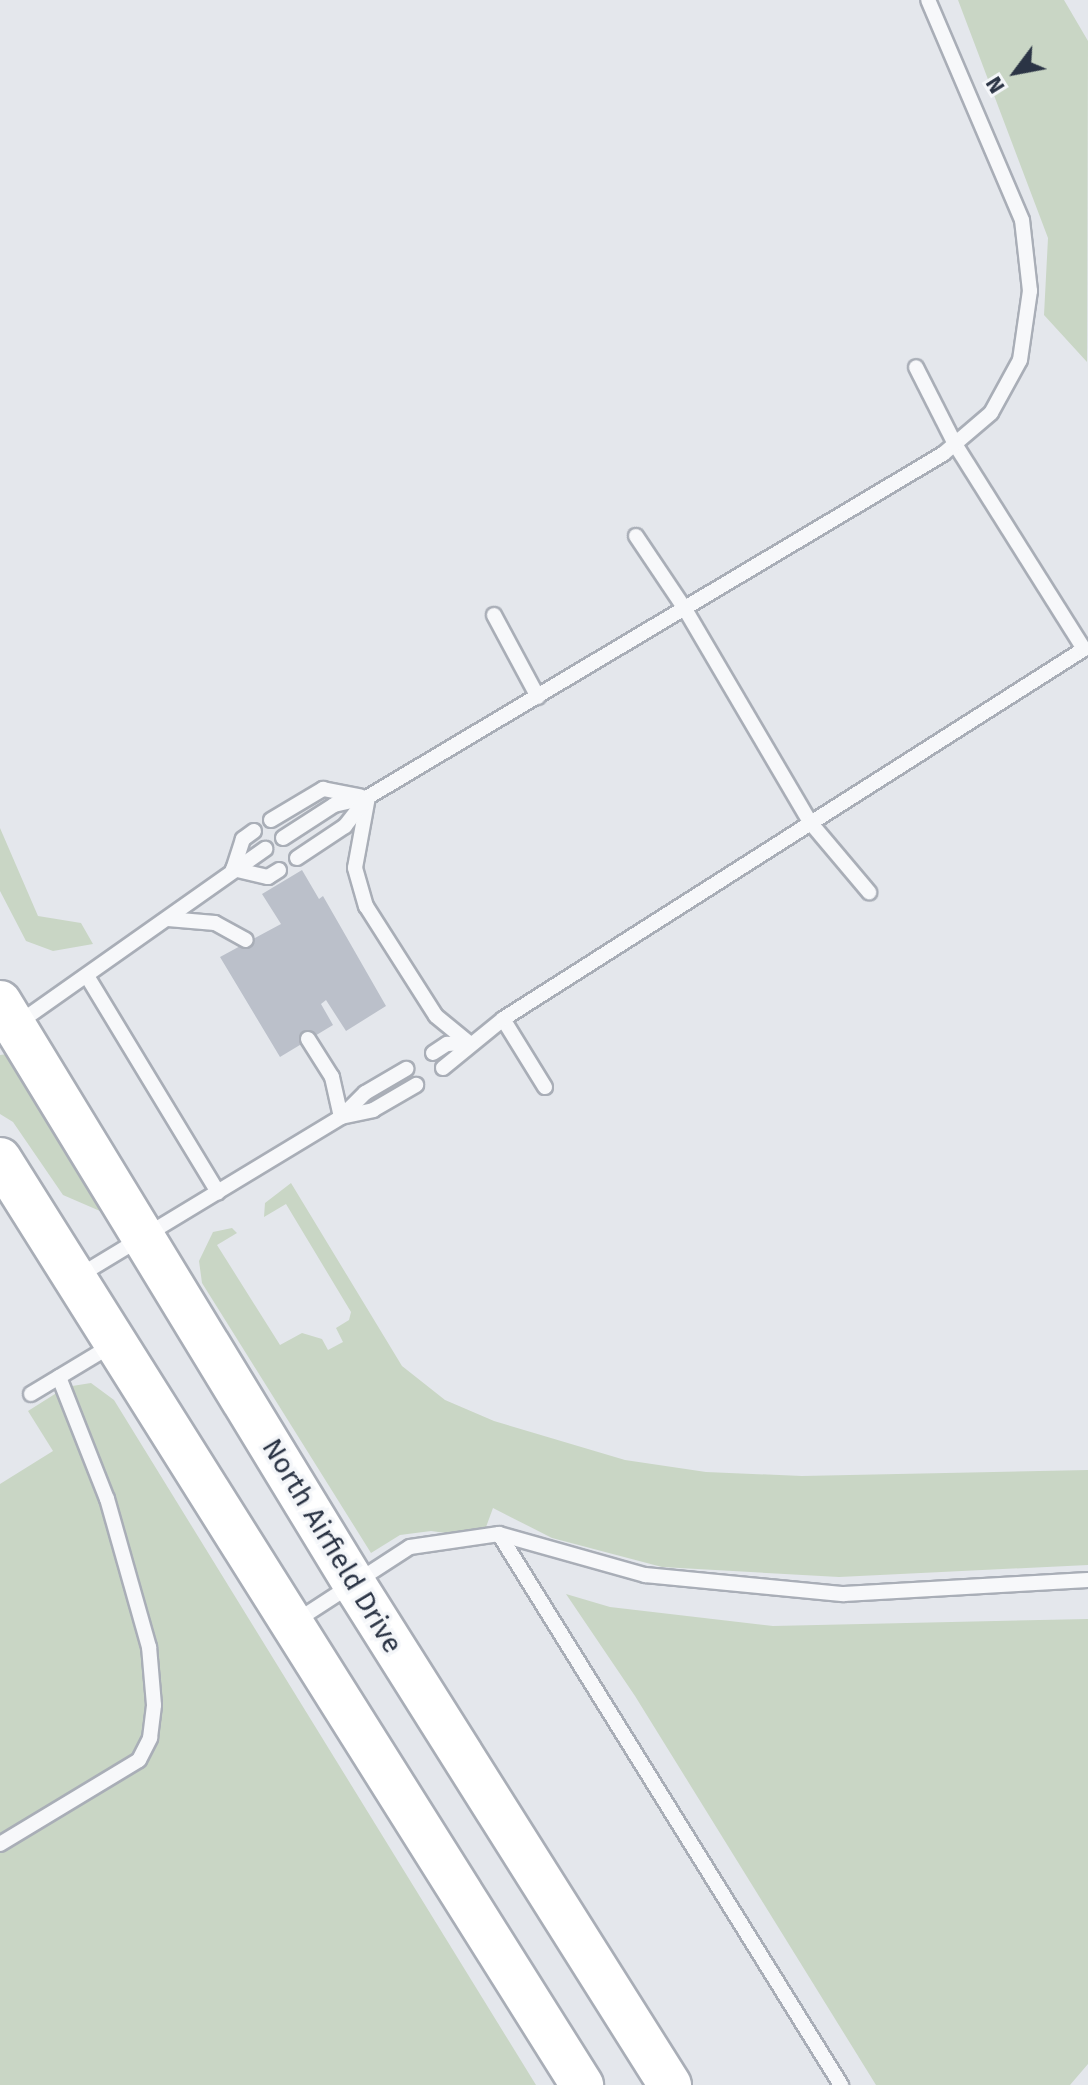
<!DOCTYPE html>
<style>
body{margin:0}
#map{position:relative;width:1088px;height:2085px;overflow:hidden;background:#e4e7ec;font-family:"Fira Sans",sans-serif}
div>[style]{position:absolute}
.green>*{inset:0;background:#c9d6c5}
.building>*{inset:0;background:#bbc0ca}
.roads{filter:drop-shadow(2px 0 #a9aeb7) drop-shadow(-2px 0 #a9aeb7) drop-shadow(0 2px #a9aeb7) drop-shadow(0 -2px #a9aeb7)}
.service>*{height:14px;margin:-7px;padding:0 7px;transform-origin:7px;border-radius:7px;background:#f7f8fa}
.secondary>*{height:42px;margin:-21px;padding:0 21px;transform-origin:21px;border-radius:21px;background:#fff}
span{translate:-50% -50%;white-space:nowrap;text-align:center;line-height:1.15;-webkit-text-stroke:7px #f4f6f9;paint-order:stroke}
.street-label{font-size:28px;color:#2b3445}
.north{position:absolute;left:976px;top:32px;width:80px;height:80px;-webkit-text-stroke:6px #f4f6f9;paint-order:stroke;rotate:238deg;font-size:22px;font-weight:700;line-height:32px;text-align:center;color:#2b3445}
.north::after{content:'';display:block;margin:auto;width:28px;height:36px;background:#2b3445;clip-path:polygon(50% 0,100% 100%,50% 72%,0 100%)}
</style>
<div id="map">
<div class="green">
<div style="clip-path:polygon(958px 0,1064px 0,1088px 41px,1087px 362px,1044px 315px,1048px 238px)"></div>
<div style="clip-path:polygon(0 828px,38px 916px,81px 923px,93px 944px,53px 951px,26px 941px,0 891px)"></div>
<div style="clip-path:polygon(8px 1054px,103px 1209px,100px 1211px,63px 1195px,13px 1122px,0 1114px,0 1055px)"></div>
<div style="clip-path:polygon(291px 1183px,402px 1366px,445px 1400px,494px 1421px,625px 1460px,706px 1472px,802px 1476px,1088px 1470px,1088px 1565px,839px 1577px,662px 1567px,552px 1538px,493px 1508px,482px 1538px,431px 1531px,400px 1535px,371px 1553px,202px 1283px,199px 1261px,213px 1232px,232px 1228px,237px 1233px,217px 1245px,280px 1345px,302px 1333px,322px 1339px,328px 1350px,343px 1342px,336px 1328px,349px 1320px,351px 1312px,286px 1204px,264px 1217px,265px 1203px)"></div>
<div style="clip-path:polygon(91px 1383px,114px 1400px,536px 2085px,0 2085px,0 1484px,53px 1451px,28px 1411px,66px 1387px)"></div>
<div style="clip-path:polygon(566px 1594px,610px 1607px,773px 1626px,1088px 1619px,1088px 2064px,1070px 2085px,876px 2085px,635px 1696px)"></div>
</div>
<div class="building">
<div style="clip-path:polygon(302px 870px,319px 899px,323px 896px,386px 1006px,346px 1031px,326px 1000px,321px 1004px,333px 1025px,280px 1057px,220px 957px,281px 924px,262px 894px)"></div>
</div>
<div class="roads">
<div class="service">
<div style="left:636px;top:536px;width:88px;rotate:56.1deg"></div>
<div style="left:685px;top:609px;width:247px;rotate:59.6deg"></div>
<div style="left:810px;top:822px;width:92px;rotate:49.9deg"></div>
<div style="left:494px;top:615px;width:93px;rotate:61.8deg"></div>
<div style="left:368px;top:797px;width:72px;rotate:100.4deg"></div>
<div style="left:355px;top:868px;width:40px;rotate:74deg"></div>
<div style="left:366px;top:906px;width:130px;rotate:57.5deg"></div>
<div style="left:436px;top:1016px;width:43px;rotate:39.3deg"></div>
<div style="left:271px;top:820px;width:61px;rotate:-30.8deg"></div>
<div style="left:323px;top:789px;width:38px;rotate:11deg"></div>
<div style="left:254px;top:831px;width:14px;rotate:144deg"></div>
<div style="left:243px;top:839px;width:32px;rotate:108deg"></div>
<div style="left:233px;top:869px;width:36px;rotate:13deg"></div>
<div style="left:268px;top:877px;width:13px;rotate:-32deg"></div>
<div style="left:283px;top:838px;width:61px;rotate:-32.9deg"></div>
<div style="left:334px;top:805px;width:35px;rotate:-13deg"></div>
<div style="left:368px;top:797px;width:670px;rotate:-30.82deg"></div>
<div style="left:943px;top:454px;width:63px;rotate:-40.5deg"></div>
<div style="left:991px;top:413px;width:60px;rotate:-61.3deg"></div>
<div style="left:1020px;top:360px;width:70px;rotate:-81.8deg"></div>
<div style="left:1030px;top:291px;width:71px;rotate:-96.4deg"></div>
<div style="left:1022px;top:220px;width:239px;rotate:-113.1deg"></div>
<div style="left:297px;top:858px;width:58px;rotate:-33.7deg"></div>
<div style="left:345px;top:826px;width:33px;rotate:-52deg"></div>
<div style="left:168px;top:919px;width:47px;rotate:4.9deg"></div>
<div style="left:215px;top:923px;width:35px;rotate:29deg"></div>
<div style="left:87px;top:976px;width:253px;rotate:58.8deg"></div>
<div style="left:503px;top:1019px;width:80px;rotate:58.3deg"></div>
<div style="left:17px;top:1024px;width:304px;rotate:-35.2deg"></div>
<div style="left:433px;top:1053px;width:17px;rotate:-33deg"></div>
<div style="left:447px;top:1044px;width:22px;rotate:-3deg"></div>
<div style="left:443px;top:1068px;width:77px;rotate:-39.2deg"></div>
<div style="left:503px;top:1019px;width:689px;rotate:-32.49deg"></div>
<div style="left:1084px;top:649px;width:242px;rotate:-122.2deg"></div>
<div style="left:955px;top:444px;width:86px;rotate:-116.9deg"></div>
<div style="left:341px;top:1117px;width:33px;rotate:-12deg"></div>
<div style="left:373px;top:1110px;width:50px;rotate:-30.2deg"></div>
<div style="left:341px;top:1117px;width:34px;rotate:-45deg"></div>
<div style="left:365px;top:1093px;width:48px;rotate:-30.3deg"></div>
<div style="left:77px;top:1277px;width:309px;rotate:-31.2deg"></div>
<div style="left:341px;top:1117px;width:41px;rotate:-102.7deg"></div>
<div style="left:332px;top:1077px;width:45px;rotate:-122.3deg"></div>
<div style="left:31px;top:1394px;width:97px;rotate:-31.1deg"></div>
<div style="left:499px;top:1534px;width:649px;rotate:58.17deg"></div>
<div style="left:296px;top:1621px;width:136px;rotate:-33deg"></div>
<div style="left:410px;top:1547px;width:90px;rotate:-8.3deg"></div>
<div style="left:499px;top:1534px;width:152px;rotate:15.7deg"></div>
<div style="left:645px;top:1575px;width:200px;rotate:5.5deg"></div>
<div style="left:844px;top:1594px;width:244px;rotate:-3.3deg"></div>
<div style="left:0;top:1844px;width:162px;rotate:-31.1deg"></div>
<div style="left:139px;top:1760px;width:25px;rotate:-63deg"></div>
<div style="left:150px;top:1738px;width:33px;rotate:-83deg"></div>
<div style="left:154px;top:1705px;width:58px;rotate:-94.9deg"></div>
<div style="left:149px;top:1647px;width:154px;rotate:-105.8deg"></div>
<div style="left:107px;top:1499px;width:131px;rotate:-111.5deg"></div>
</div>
<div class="secondary">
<div style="left:0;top:1002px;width:683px;rotate:58.66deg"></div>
<div style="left:355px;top:1585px;width:591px;rotate:57.79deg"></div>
<div style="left:0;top:1159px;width:1094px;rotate:57.85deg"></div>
</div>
</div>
<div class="street-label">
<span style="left:332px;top:1546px;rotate:59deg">North Airfield Drive</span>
</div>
<div class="north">N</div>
</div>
